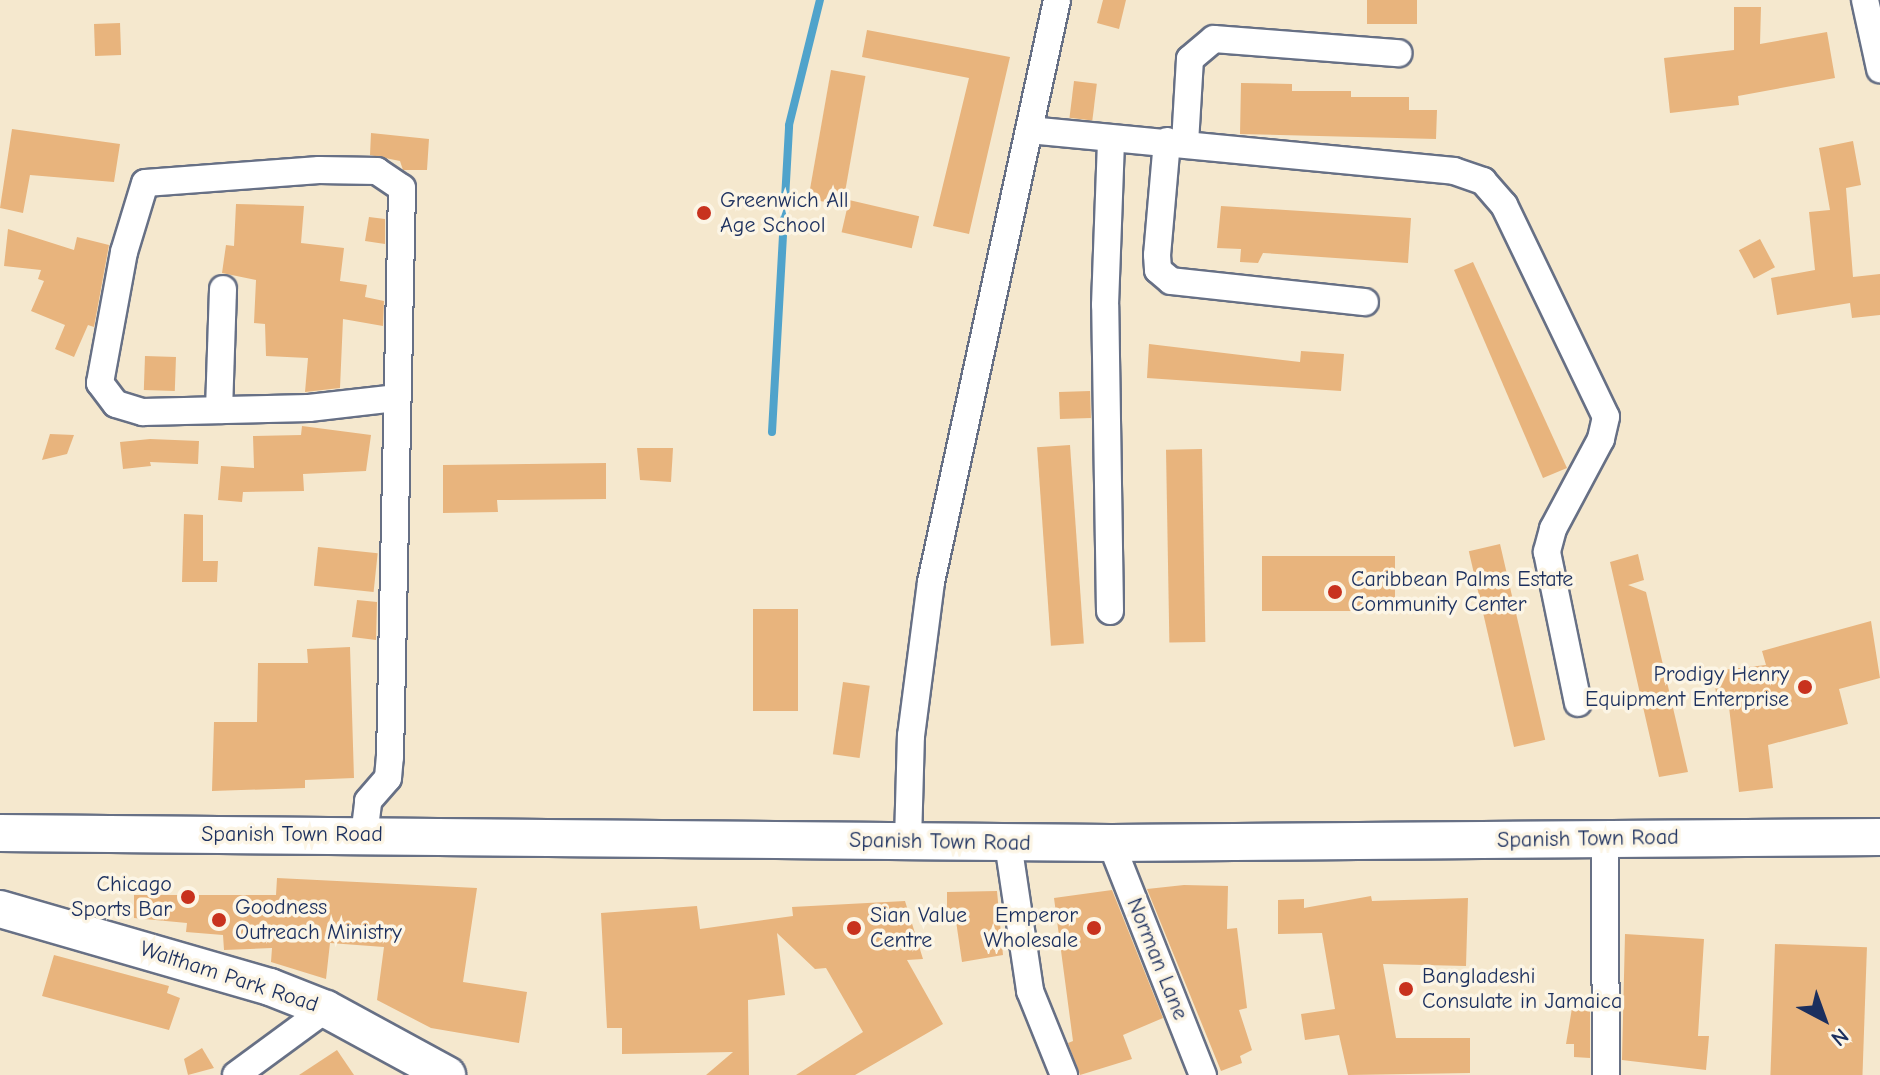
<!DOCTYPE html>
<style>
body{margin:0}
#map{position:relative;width:1880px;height:1075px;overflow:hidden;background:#f5e8ce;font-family:"Comic Neue",sans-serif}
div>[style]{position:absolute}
.stream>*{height:8px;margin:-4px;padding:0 4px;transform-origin:4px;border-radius:4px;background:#50a3cb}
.building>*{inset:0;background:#e8b47d;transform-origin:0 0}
.roads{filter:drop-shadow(2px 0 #677085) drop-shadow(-2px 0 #677085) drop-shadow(0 2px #677085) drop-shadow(0 -2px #677085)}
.street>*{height:26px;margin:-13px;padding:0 13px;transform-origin:13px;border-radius:13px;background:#fff}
.secondary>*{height:36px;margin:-18px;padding:0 18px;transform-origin:18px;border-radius:18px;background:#fff}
.dots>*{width:22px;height:22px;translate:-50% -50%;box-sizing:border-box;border:4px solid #fcf5e5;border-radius:50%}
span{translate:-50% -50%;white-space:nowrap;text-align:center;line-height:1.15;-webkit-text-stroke:7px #fcf5e5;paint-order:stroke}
.poi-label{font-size:22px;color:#1b2f5e}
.left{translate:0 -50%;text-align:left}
.right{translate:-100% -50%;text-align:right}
.street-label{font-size:22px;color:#1b2f5e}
.north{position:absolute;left:1784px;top:979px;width:80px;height:80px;-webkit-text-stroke:6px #fcf5e5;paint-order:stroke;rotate:139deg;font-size:22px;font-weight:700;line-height:32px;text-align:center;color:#1b2f5e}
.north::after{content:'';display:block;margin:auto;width:28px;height:36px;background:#1b2f5e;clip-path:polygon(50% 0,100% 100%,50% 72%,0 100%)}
</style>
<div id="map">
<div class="stream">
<div style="left:772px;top:432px;width:307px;rotate:-86.8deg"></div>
<div style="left:789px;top:125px;width:129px;rotate:-76.1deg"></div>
</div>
<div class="building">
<div style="clip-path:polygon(1103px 0,1126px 0,1119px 29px,1097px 23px)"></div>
<div style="left:1367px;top:0;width:50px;height:24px"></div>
<div style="clip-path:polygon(1734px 7px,1761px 7px,1760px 44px,1827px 32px,1835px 78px,1738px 96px,1739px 105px,1670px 113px,1664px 58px,1734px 50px)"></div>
<div style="left:120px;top:23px;width:32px;height:26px;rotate:88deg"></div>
<div style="clip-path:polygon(867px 30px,1010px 57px,969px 234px,933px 226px,969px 78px,862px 57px)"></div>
<div style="left:831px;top:70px;width:35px;height:131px;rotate:10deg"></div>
<div style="left:1074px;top:81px;width:23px;height:37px;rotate:7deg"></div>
<div style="clip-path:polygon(1241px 83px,1292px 84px,1292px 91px,1351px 91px,1351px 97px,1409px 97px,1409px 110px,1437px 110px,1436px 139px,1240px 134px)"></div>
<div style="clip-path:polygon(12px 129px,120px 144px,114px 182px,30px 175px,23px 213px,0 208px)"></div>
<div style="clip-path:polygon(371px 133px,429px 139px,427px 170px,403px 170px,400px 161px,370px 155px)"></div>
<div style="clip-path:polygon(1853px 141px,1861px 185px,1846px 188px,1853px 277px,1880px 274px,1880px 315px,1852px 318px,1850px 303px,1777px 315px,1771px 278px,1815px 270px,1809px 212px,1830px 210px,1819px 148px)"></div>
<div style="left:849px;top:200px;width:72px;height:33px;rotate:13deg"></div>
<div style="clip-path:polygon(236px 204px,304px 206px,301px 243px,344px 248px,340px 281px,367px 285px,365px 297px,384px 301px,383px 326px,343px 319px,340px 388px,305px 392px,308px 358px,266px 356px,265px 324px,254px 323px,256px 280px,222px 273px,226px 245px,234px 246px)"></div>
<div style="clip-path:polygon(1221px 206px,1411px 218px,1408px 263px,1263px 253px,1258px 263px,1240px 262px,1241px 249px,1217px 248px)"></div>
<div style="clip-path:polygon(369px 217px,385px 219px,385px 244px,365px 241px)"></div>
<div style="clip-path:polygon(8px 229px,74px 250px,77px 237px,109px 245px,94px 327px,88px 325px,74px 357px,55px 349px,65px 325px,31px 311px,44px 281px,38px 279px,41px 270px,4px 266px)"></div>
<div style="left:1760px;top:239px;width:32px;height:24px;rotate:62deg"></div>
<div style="clip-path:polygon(1473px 262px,1567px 468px,1543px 478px,1454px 270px)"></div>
<div style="clip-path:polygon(1149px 344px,1300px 362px,1301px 351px,1344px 354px,1341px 391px,1147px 378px)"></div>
<div style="left:145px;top:356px;width:31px;height:34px;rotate:2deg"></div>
<div style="left:1090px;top:391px;width:27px;height:31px;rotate:88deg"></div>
<div style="clip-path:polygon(302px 426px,371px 435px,366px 471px,303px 474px,304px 491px,243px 492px,242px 502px,218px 500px,221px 466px,254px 468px,253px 436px,301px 435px)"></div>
<div style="clip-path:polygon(50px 434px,74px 435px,67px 454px,42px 460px)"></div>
<div style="clip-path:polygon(150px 439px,199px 441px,198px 464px,150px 462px,151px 466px,123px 469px,120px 442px)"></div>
<div style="left:1070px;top:445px;width:199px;height:33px;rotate:86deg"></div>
<div style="clip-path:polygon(637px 448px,673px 448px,671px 482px,640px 480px)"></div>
<div style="left:1202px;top:449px;width:193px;height:36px;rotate:89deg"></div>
<div style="clip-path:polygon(606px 463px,606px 499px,497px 500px,498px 512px,443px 513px,443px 465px)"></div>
<div style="clip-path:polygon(184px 514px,203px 515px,203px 561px,218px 561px,217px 582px,182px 582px)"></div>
<div style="left:1500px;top:544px;width:201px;height:32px;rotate:77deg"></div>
<div style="left:318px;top:547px;width:60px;height:39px;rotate:6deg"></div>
<div style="clip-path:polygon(1638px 554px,1644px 580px,1628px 585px,1646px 592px,1688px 772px,1659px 777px,1610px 562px)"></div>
<div style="left:1395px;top:556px;width:55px;height:133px;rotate:90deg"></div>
<div style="clip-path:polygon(357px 600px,377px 602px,376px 640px,352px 637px)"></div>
<div style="left:753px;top:609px;width:45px;height:102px"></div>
<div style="clip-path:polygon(1871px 621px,1880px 678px,1839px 689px,1848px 724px,1768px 745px,1773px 788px,1739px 792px,1729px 707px,1718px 708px,1713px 671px,1766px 665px,1762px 651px)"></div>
<div style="clip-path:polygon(350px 647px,354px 778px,305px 780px,305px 788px,212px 791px,214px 722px,257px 722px,258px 663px,308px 663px,307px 649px)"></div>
<div style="left:843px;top:682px;width:27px;height:73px;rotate:8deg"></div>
<div style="clip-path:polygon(277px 878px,477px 888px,463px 982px,527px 992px,519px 1043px,431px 1028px,377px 1000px,384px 947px,330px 943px,326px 979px,271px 962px,272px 948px,224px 950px,223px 935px,186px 932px,187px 923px,134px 918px,134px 895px,276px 895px)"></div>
<div style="clip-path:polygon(1184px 885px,1228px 886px,1227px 929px,1237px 928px,1247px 1008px,1239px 1010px,1252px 1050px,1240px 1056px,1242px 1063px,1221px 1071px,1147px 889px)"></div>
<div style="clip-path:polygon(1112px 890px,1163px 1018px,1123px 1035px,1132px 1059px,1080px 1075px,1068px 1043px,1073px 1041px,1054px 898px)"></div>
<div style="clip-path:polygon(997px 891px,1003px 955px,962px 962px,956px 921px,947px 921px,947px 892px)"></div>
<div style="clip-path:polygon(1371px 896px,1372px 901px,1468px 898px,1466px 966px,1383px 964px,1396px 1038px,1470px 1038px,1470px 1073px,1348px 1075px,1339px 1035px,1305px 1040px,1301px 1014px,1335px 1009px,1322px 933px,1278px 934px,1278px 900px,1304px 899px,1304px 908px)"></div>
<div style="clip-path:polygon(905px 901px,923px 959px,907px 960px,943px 1024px,855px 1075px,796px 1075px,863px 1032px,826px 968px,815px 969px,777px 933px,785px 995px,748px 1000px,749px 1075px,706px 1075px,733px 1052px,622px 1054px,622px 1028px,607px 1028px,601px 913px,697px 906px,700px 929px,793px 916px,792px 907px)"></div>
<div style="clip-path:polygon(1625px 934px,1704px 939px,1698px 1036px,1709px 1036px,1706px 1070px,1622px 1060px)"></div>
<div style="left:1775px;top:944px;width:92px;height:131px;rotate:2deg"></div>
<div style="clip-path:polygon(54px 955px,169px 986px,167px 993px,180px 998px,169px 1030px,42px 996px)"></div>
<div style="clip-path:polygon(1573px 1002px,1590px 1002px,1590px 1058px,1574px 1057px,1574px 1044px,1566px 1044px)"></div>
<div style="clip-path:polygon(202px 1048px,214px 1068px,188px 1075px,184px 1059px)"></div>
<div style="clip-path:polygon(337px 1050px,354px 1075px,299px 1075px)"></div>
</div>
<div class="roads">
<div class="street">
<div style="left:1865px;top:0;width:71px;rotate:77.7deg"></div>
<div style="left:1029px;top:130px;width:427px;rotate:5.5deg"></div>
<div style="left:1454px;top:171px;width:31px;rotate:19deg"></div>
<div style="left:1483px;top:181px;width:32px;rotate:49deg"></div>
<div style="left:1504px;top:205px;width:235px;rotate:64.3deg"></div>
<div style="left:1606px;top:417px;width:23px;rotate:103deg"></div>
<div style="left:1601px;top:439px;width:102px;rotate:118.1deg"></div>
<div style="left:1553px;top:529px;width:24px;rotate:105deg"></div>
<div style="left:1547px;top:552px;width:154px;rotate:78.4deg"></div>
<div style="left:1167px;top:141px;width:114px;rotate:95deg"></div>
<div style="left:1157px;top:255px;width:15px;rotate:86deg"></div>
<div style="left:1158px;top:270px;width:17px;rotate:40deg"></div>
<div style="left:1171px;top:281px;width:195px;rotate:6.2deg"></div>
<div style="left:1185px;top:143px;width:84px;rotate:-86.6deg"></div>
<div style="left:1190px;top:59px;width:31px;rotate:-40deg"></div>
<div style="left:1214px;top:39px;width:185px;rotate:4.4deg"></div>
<div style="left:219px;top:410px;width:121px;rotate:-88.1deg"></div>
<div style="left:1110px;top:611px;width:306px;rotate:-90.9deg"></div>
<div style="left:1105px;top:305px;width:165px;rotate:-87.9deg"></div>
<div style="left:364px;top:836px;width:35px;rotate:-83deg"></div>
<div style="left:368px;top:801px;width:30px;rotate:-49deg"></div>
<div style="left:388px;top:778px;width:21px;rotate:-85deg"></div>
<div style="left:390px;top:757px;width:569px;rotate:-88.79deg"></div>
<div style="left:402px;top:188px;width:30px;rotate:-146deg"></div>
<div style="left:377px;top:171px;width:58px;rotate:-179deg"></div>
<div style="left:319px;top:170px;width:174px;rotate:175.7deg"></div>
<div style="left:145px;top:183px;width:72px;rotate:106.9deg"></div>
<div style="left:124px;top:252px;width:133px;rotate:100.4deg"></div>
<div style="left:100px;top:383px;width:26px;rotate:53deg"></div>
<div style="left:116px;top:404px;width:28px;rotate:17deg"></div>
<div style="left:143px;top:412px;width:166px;rotate:-1.4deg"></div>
<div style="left:309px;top:408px;width:89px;rotate:-6.5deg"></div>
<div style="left:1605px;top:839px;width:236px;rotate:89.8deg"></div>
<div style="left:908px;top:841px;width:105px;rotate:-88.4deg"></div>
<div style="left:911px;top:736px;width:155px;rotate:-82.6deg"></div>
<div style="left:931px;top:582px;width:595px;rotate:-77.78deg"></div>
<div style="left:1008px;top:843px;width:150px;rotate:81.5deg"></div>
<div style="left:1030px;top:991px;width:91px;rotate:68deg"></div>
<div style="left:1111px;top:843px;width:250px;rotate:68.4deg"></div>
<div style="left:236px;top:1075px;width:112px;rotate:-36.3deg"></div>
</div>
<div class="secondary">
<div style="left:0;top:833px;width:1111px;rotate:0.52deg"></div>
<div style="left:1111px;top:843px;width:769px;rotate:-0.45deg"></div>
<div style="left:0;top:909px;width:281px;rotate:16.1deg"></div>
<div style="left:270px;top:987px;width:60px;rotate:21.4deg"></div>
<div style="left:326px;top:1009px;width:138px;rotate:28.6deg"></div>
</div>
</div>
<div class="dots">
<div style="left:704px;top:213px;background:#c8321e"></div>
<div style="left:1335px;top:592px;background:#c8321e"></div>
<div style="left:1805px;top:687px;background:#c8321e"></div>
<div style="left:188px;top:897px;background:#c8321e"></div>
<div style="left:219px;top:920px;background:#c8321e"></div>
<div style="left:854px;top:928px;background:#c8321e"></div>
<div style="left:1094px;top:928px;background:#c8321e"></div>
<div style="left:1406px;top:989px;background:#c8321e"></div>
</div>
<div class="poi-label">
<span class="left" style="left:720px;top:213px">Greenwich All<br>Age School</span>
<span class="left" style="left:1351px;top:592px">Caribbean Palms Estate<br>Community Center</span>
<span class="right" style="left:1789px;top:687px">Prodigy Henry<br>Equipment Enterprise</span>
<span class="right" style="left:172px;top:897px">Chicago<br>Sports Bar</span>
<span class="left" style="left:235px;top:920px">Goodness<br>Outreach Ministry</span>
<span class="left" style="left:870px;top:928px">Sian Value<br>Centre</span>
<span class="right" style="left:1078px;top:928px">Emperor<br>Wholesale</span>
<span class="left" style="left:1422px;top:989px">Bangladeshi<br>Consulate in Jamaica</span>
</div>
<div class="street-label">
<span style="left:292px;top:835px">Spanish Town Road</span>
<span style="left:1588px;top:839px;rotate:-1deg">Spanish Town Road</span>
<span style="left:940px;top:842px;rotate:1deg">Spanish Town Road</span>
<span style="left:1157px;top:959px;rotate:68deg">Norman Lane</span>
<span style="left:229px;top:977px;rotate:18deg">Waltham Park Road</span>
</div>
<div class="north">N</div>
</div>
